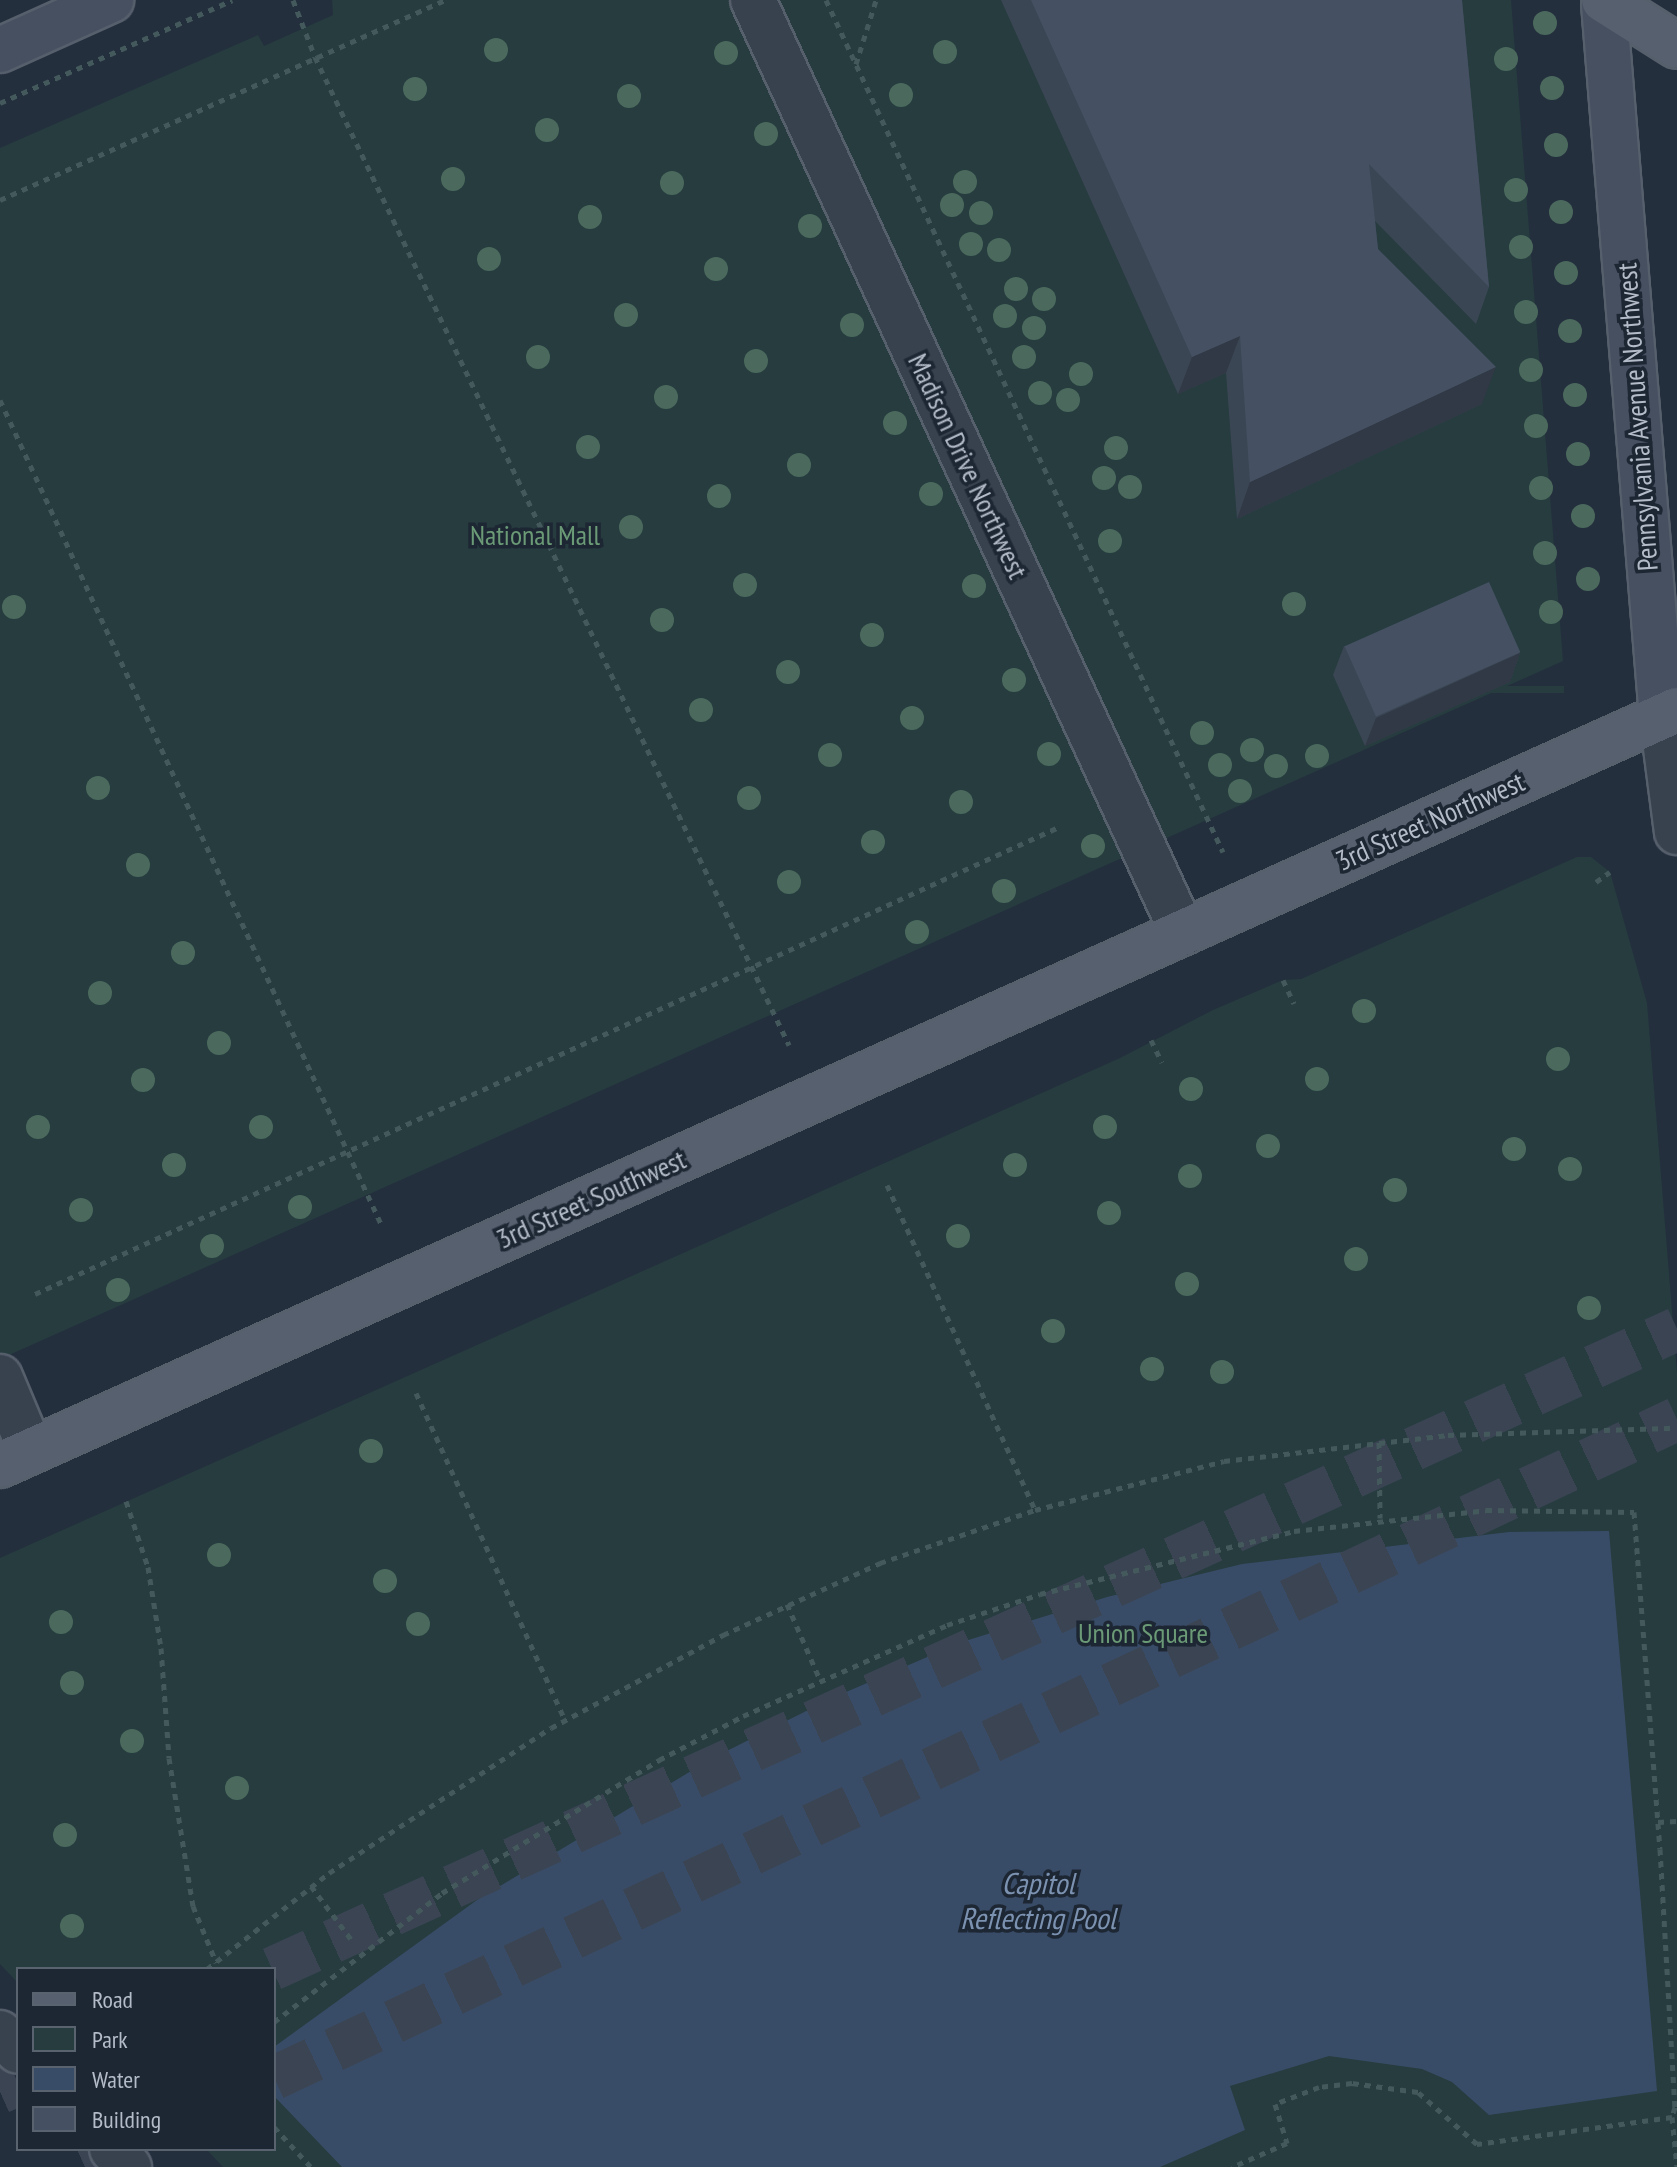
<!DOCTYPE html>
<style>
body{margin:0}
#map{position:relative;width:1677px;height:2167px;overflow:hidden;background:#242f3e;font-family:"PT Sans Narrow",sans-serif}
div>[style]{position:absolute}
.green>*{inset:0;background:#263c3f;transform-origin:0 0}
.water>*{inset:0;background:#394c67}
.motorway-tunnel>*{height:44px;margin-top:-22px;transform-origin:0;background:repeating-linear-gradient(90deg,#3a4453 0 44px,transparent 0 66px)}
.path>*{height:5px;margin-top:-2.5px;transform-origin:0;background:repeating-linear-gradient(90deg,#44595c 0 6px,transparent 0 12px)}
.roads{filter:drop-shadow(2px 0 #565f6c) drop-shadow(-2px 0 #565f6c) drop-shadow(0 2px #565f6c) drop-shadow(0 -2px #565f6c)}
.minor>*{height:44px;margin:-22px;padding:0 22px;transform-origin:22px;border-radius:22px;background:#38414e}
.tertiary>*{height:44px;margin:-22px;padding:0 22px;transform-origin:22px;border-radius:22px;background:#38414e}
.secondary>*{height:44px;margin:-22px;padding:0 22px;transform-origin:22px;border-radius:22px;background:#465061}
.primary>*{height:44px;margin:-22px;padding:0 22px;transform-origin:22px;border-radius:22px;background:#56606e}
.trees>*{width:24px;height:24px;margin:-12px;border-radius:50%;background:#4b6a5d}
.wall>*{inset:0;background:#3b4654}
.shaded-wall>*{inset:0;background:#303945}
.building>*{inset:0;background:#455162;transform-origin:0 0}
span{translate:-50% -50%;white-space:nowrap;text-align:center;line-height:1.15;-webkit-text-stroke:7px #1d2633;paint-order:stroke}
.street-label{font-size:28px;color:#b4bcc9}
.park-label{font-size:28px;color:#6b9a76}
.water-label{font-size:30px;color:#7c92b1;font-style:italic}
.legend{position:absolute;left:16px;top:1967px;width:260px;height:184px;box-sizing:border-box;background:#1d2633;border:2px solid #59626f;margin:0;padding:10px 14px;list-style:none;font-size:24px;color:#b4bcc9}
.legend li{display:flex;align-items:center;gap:16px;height:40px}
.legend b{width:40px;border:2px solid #59626f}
</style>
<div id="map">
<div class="green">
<div style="clip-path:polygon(332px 0,1511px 0,1563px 661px,0 1359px,0 148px,258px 35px,264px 46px,333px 15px)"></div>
<div style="left:1564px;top:686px;width:7px;height:365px;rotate:90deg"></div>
<div style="clip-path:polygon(1577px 857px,1591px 857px,1610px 872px,1647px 1003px,1677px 1372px,1677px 2167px,223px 2167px,206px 2149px,274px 2149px,274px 1969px,18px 1969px,18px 1983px,0 1964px,0 1558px,1120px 1058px,1213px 1010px,1283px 980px,1301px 979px)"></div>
</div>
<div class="water">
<div style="clip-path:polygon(1609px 1531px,1657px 2091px,1489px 2115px,1452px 2082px,1422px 2069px,1329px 2056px,1230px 2086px,1245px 2130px,1160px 2167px,342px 2167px,274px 2096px,274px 2047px,477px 1900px,711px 1759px,830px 1699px,962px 1642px,1107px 1597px,1242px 1564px,1509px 1532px)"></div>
</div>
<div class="motorway-tunnel">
<div style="left:272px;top:1969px;width:1544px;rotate:-24.49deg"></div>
<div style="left:274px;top:2078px;width:1550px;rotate:-25.16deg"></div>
<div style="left:0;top:2092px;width:20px;rotate:-24deg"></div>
<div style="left:85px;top:2167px;width:42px;rotate:-25.3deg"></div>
</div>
<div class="path">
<div style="left:293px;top:0;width:61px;rotate:68.9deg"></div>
<div style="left:315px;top:57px;width:1096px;rotate:64.37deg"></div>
<div style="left:826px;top:0;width:940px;rotate:65.02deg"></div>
<div style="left:856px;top:64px;width:67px;rotate:-72.6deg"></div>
<div style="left:0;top:103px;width:254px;rotate:-23.9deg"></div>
<div style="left:0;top:200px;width:488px;rotate:-24.2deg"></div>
<div style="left:0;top:400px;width:910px;rotate:65.18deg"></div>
<div style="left:1596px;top:882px;width:17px;rotate:-36deg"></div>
<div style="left:1283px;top:980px;width:26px;rotate:65deg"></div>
<div style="left:1151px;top:1040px;width:25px;rotate:64deg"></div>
<div style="left:887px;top:1185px;width:357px;rotate:65.5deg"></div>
<div style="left:35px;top:1294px;width:1125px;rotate:-24.52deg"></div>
<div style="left:416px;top:1393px;width:359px;rotate:65.5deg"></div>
<div style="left:1379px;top:1442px;width:76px;rotate:89.2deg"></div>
<div style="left:126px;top:1501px;width:70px;rotate:71.6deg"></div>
<div style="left:148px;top:1567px;width:82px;rotate:80.9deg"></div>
<div style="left:161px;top:1648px;width:110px;rotate:85.8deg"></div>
<div style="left:169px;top:1758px;width:150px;rotate:80.8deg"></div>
<div style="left:193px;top:1906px;width:61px;rotate:67.7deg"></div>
<div style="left:787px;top:1604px;width:83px;rotate:66.5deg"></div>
<div style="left:1658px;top:1822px;width:19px;rotate:-3deg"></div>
<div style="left:311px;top:1886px;width:71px;rotate:53deg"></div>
<div style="left:207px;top:1969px;width:155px;rotate:-38.2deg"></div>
<div style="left:329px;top:1873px;width:265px;rotate:-33.2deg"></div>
<div style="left:551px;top:1728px;width:196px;rotate:-28.4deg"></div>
<div style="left:723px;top:1635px;width:173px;rotate:-24.6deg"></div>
<div style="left:880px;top:1563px;width:164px;rotate:-18.9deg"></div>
<div style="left:1035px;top:1510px;width:195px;rotate:-14.5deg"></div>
<div style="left:1224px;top:1461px;width:226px;rotate:-6.6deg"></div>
<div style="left:1448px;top:1435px;width:228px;rotate:-1.8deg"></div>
<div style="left:274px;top:2022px;width:212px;rotate:-37.5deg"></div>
<div style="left:442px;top:1893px;width:255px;rotate:-31.5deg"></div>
<div style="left:659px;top:1760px;width:95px;rotate:-27.6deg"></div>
<div style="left:743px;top:1716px;width:223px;rotate:-24deg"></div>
<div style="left:947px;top:1625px;width:98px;rotate:-18.4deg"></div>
<div style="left:1040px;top:1594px;width:262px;rotate:-13.9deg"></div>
<div style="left:1294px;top:1531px;width:193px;rotate:-6.2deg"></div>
<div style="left:1486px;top:1510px;width:148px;rotate:0.8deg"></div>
<div style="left:1634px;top:1512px;width:338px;rotate:85.6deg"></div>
<div style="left:1660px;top:1849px;width:258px;rotate:86.7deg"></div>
<div style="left:1675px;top:2107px;width:10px;rotate:107deg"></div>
<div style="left:1672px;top:2117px;width:197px;rotate:172.1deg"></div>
<div style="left:1477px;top:2144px;width:79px;rotate:-138.6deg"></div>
<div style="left:1418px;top:2092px;width:67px;rotate:-172.2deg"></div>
<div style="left:1352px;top:2083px;width:33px;rotate:173deg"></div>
<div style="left:1319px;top:2087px;width:47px;rotate:158.9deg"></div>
<div style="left:1275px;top:2104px;width:41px;rotate:72.9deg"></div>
<div style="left:1287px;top:2143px;width:60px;rotate:156.4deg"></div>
<div style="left:1672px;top:2117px;width:50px;rotate:84.3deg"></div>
<div style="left:274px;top:2127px;width:54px;rotate:47.2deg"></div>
</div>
<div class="roads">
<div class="minor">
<div style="left:1662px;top:717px;width:116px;rotate:82.6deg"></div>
<div style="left:0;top:2033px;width:25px;rotate:45deg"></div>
<div style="left:112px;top:2149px;width:25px;rotate:47deg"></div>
</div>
<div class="tertiary">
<div style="left:753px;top:0;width:1027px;rotate:65.26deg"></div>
<div style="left:0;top:1377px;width:80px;rotate:67.3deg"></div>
</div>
<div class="secondary">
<div style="left:1604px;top:4px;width:715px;rotate:85.35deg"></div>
<div style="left:0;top:50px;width:122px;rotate:-24.2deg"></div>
</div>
<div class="primary">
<div style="left:1604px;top:0;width:86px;rotate:32.2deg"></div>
<div style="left:0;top:1465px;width:1839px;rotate:-24.24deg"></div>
</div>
</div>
<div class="trees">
<div style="left:1545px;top:23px"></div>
<div style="left:496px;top:50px"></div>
<div style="left:945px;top:52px"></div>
<div style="left:726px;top:53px"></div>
<div style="left:1506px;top:59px"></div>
<div style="left:1552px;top:88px"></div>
<div style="left:415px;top:89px"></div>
<div style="left:901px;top:95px"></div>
<div style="left:629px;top:96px"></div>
<div style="left:547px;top:130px"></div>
<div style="left:766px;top:134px"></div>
<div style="left:1556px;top:145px"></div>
<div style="left:453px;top:179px"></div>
<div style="left:965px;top:182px"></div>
<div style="left:672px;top:183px"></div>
<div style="left:1516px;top:190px"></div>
<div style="left:952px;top:205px"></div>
<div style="left:1561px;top:212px"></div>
<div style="left:981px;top:213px"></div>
<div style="left:590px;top:217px"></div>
<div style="left:810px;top:226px"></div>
<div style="left:971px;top:244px"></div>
<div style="left:1521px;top:247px"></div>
<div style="left:999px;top:250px"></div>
<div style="left:489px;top:259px"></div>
<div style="left:716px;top:269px"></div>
<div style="left:1566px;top:273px"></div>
<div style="left:1016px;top:289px"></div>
<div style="left:1044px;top:299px"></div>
<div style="left:1526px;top:312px"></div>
<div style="left:626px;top:315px"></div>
<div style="left:1005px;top:316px"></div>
<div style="left:852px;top:325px"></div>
<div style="left:1034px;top:328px"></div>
<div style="left:1570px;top:331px"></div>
<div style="left:538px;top:357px"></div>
<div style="left:1024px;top:357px"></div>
<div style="left:756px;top:361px"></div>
<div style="left:1531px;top:370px"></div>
<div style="left:1081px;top:374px"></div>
<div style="left:1040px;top:393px"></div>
<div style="left:1575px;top:395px"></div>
<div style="left:666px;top:397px"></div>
<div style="left:1068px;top:400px"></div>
<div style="left:895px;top:423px"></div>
<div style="left:1536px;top:426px"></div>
<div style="left:588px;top:447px"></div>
<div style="left:1116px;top:448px"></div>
<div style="left:1578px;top:454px"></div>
<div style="left:799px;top:465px"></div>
<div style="left:1104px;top:478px"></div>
<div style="left:1130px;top:487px"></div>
<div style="left:1541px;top:488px"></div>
<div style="left:931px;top:494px"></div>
<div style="left:719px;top:496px"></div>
<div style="left:1583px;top:516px"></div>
<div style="left:631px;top:527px"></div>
<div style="left:1110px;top:541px"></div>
<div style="left:1545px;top:553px"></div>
<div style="left:1588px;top:579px"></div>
<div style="left:745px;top:585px"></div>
<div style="left:974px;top:586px"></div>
<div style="left:1294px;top:604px"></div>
<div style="left:14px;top:607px"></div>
<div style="left:1551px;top:612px"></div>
<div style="left:662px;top:620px"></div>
<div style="left:872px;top:635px"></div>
<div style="left:788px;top:672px"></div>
<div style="left:1014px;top:680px"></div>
<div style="left:701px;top:710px"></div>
<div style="left:912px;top:718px"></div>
<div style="left:1202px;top:733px"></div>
<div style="left:1252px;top:750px"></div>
<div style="left:1049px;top:754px"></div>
<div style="left:830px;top:755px"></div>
<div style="left:1317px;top:756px"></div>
<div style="left:1220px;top:765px"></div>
<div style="left:1276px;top:766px"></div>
<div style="left:98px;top:788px"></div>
<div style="left:1240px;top:791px"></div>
<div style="left:749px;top:798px"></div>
<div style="left:961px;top:802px"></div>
<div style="left:873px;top:842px"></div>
<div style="left:1093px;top:846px"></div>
<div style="left:138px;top:865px"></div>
<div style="left:789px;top:882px"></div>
<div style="left:1004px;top:891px"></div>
<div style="left:917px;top:932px"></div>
<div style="left:183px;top:953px"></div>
<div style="left:100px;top:993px"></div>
<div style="left:1364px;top:1011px"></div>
<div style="left:219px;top:1043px"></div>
<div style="left:1558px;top:1059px"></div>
<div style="left:1317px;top:1079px"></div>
<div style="left:143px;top:1080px"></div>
<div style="left:1191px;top:1089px"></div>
<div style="left:38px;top:1127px"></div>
<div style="left:261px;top:1127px"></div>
<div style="left:1105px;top:1127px"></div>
<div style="left:1268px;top:1146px"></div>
<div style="left:1514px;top:1149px"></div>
<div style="left:174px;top:1165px"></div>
<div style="left:1015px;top:1165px"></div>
<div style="left:1570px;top:1169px"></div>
<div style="left:1190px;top:1176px"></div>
<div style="left:1395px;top:1190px"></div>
<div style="left:300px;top:1207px"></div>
<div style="left:81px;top:1210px"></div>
<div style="left:1109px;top:1213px"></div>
<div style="left:958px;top:1236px"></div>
<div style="left:212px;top:1246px"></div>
<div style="left:1356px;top:1259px"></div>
<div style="left:1187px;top:1284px"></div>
<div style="left:118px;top:1290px"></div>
<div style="left:1589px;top:1308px"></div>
<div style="left:1053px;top:1331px"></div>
<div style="left:1152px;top:1369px"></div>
<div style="left:1222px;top:1372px"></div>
<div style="left:371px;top:1451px"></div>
<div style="left:219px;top:1555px"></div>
<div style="left:385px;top:1581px"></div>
<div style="left:61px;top:1622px"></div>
<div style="left:418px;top:1624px"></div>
<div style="left:72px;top:1683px"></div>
<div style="left:132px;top:1741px"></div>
<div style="left:237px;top:1788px"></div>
<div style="left:65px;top:1835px"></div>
<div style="left:72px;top:1926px"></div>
</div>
<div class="wall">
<div style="clip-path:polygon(1001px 0,1462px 0,1489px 287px,1476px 324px,1375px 221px,1378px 249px,1482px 404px,1237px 519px,1226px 373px,1178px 394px)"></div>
<div style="clip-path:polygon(1344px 646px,1520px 653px,1510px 682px,1365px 746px,1333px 675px)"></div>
</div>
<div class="shaded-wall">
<div style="clip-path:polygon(1240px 336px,1226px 373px,1178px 394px,1192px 357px)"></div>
<div style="clip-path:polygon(1496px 367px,1482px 404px,1237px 519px,1250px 482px)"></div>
<div style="clip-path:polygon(1520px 653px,1510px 682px,1365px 746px,1376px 718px)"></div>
</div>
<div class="building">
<div style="clip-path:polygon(1031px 0,1462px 0,1489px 287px,1369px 164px,1378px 249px,1496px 367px,1250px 482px,1240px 336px,1192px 357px)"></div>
<div style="left:1489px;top:582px;width:77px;height:158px;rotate:66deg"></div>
</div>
<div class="street-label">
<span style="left:1637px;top:417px;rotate:-94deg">Pennsylvania Avenue Northwest</span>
<span style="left:968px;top:466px;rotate:65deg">Madison Drive Northwest</span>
<span style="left:1430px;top:821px;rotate:-24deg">3rd Street Northwest</span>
<span style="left:591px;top:1199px;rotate:-24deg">3rd Street Southwest</span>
</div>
<div class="park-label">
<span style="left:535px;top:535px">National Mall</span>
<span style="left:1143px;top:1633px">Union Square</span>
</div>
<div class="water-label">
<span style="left:1038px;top:1900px">Capitol<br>Reflecting Pool</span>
</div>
<ul class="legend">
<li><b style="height:10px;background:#56606e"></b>Road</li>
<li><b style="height:22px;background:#263c3f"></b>Park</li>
<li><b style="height:22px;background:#394c67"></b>Water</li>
<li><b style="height:22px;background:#455162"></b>Building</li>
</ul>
</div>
